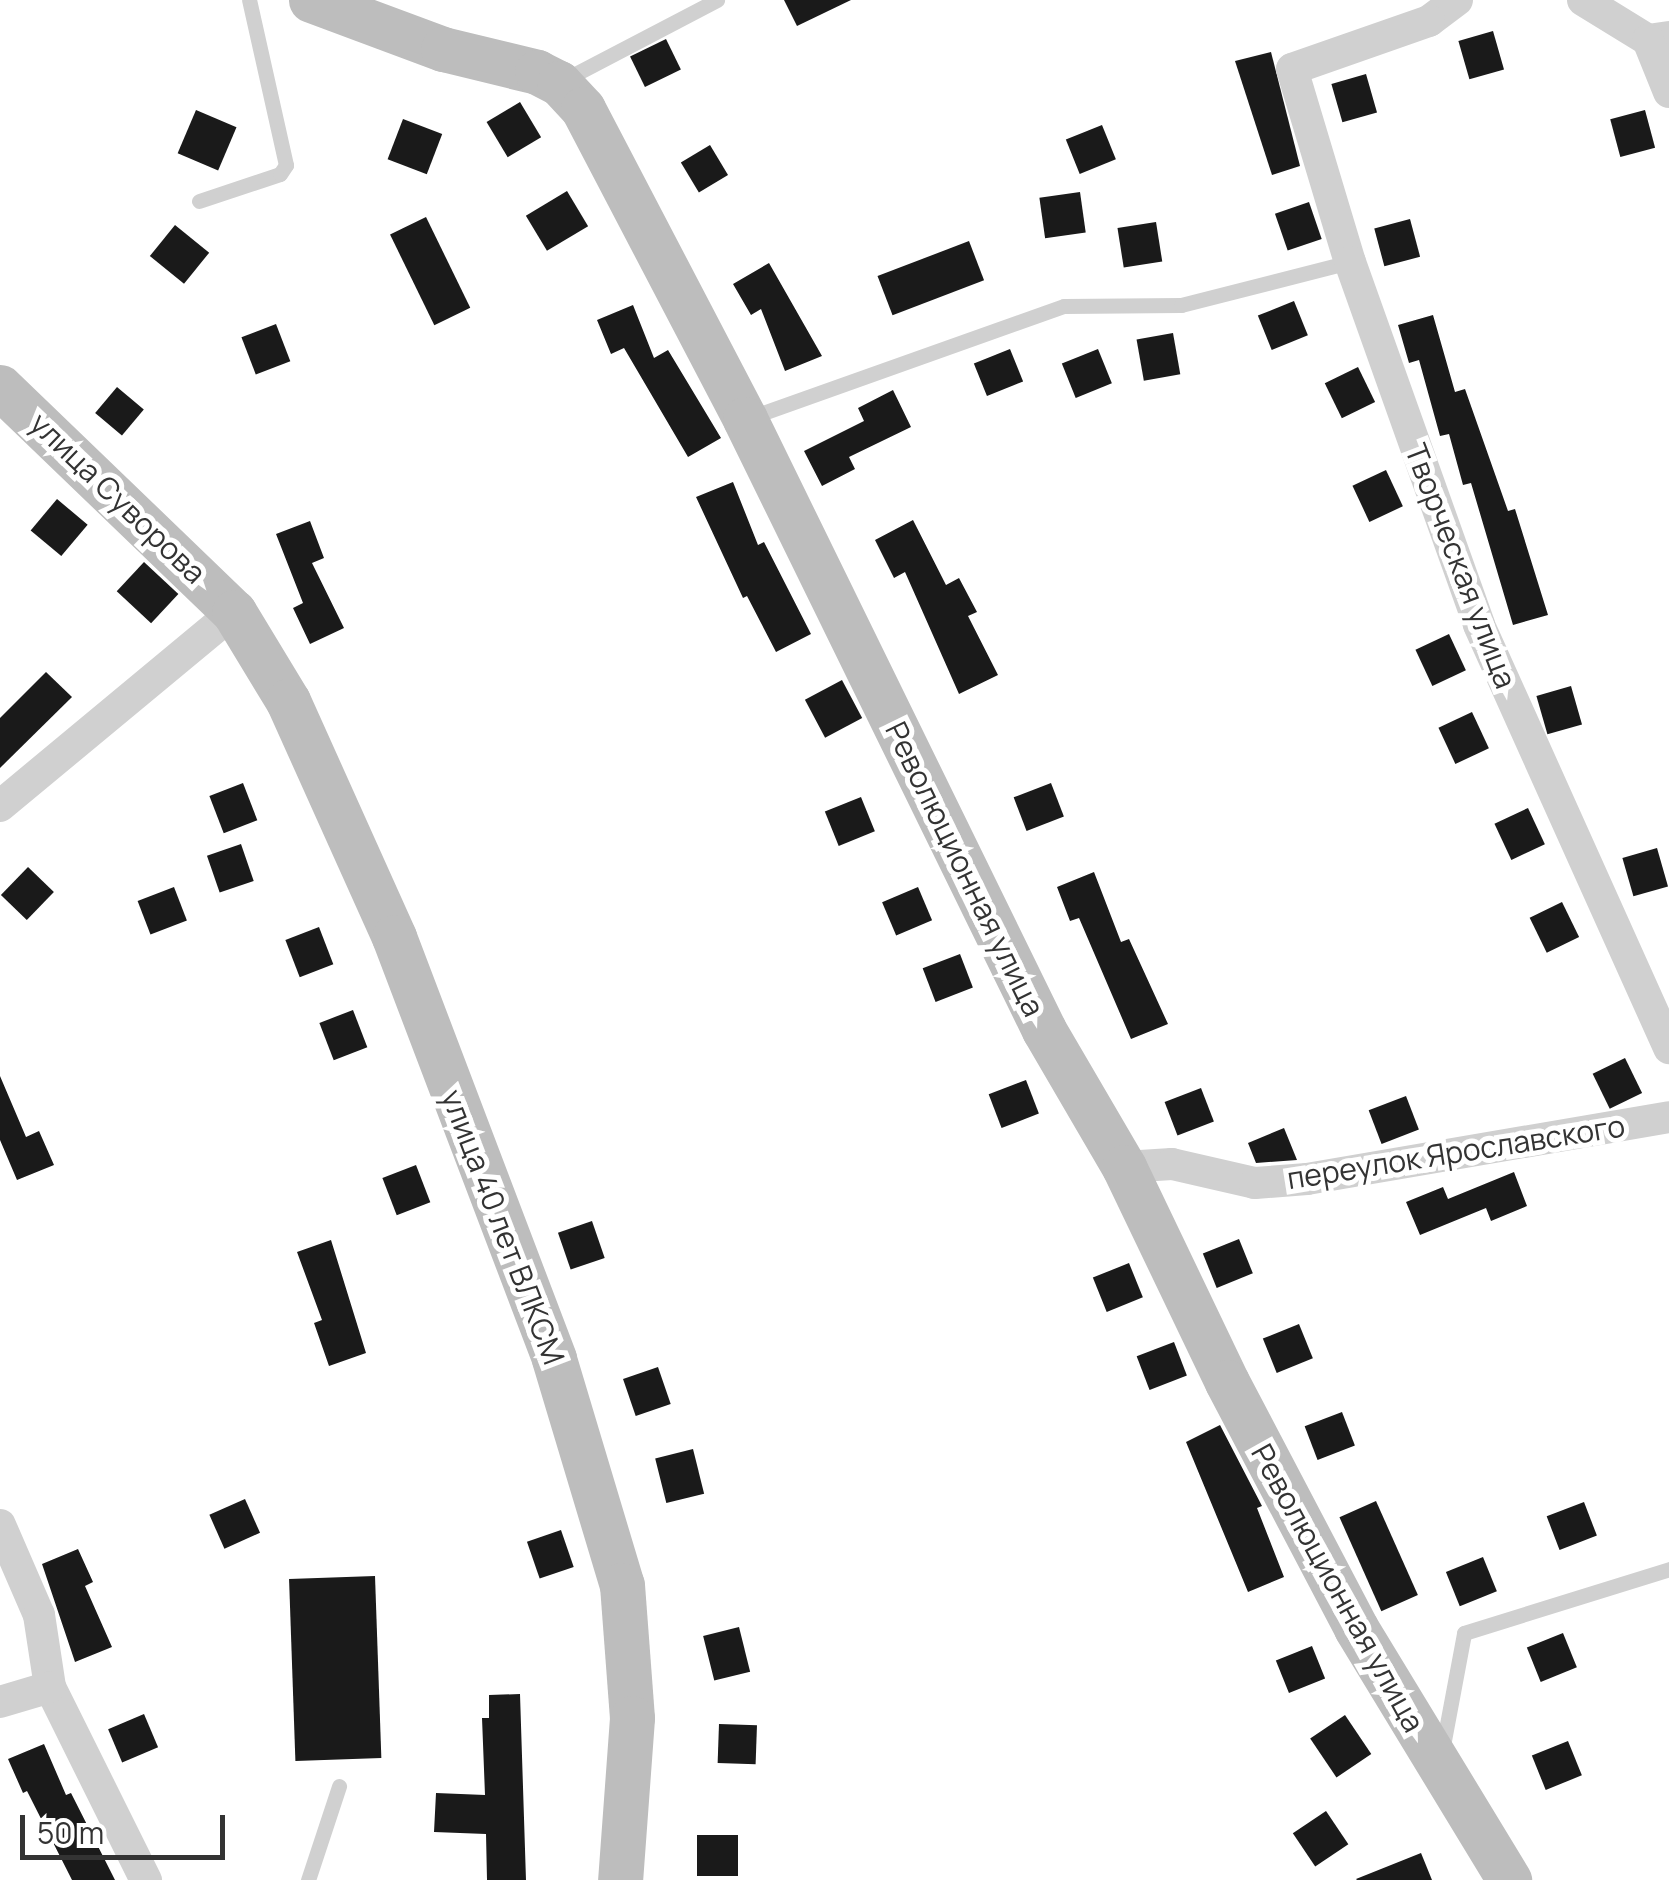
<!DOCTYPE html>
<meta charset="utf-8">
<style>
body{margin:0}
#map{position:relative;width:1669px;height:1880px;overflow:hidden;background:#fff;font-family:Manrope,sans-serif}
div>[style]{position:absolute}
.building>*{inset:0;background:#1a1a1a;transform-origin:0 0}
.lane>*{height:15px;margin:-7.5px;padding:0 7.5px;transform-origin:7.5px;border-radius:7.5px;background:#d0d0d0}
.street>*{height:32px;margin:-16px;padding:0 16px;transform-origin:16px;border-radius:16px;background:#d0d0d0}
.secondary>*{height:45px;margin:-22.5px;padding:0 22.5px;transform-origin:22.5px;border-radius:22.5px;background:#bdbdbd}
span{translate:-50% -50%;white-space:nowrap;text-align:center;line-height:1.15;-webkit-text-stroke:10px #fff;paint-order:stroke}
.street-label{font-size:30px;color:#333}
.scale{position:absolute;left:20px;top:1815px;width:205px;height:45px;box-sizing:border-box;border:5px solid #333;border-top:0;padding-left:12px;font-size:30px;line-height:35px;white-space:nowrap;color:#333;-webkit-text-stroke:8px #fff;paint-order:stroke}
</style>
<div id="map">
<div class="building">
<div style="clip-path:polygon(784px 0,851px 0,797px 26px)"></div>
<div style="left:1493px;top:31px;width:40px;height:36px;rotate:74deg"></div>
<div style="left:666px;top:39px;width:34px;height:40px;rotate:64deg"></div>
<div style="clip-path:polygon(1271px 52px,1300px 166px,1272px 175px,1235px 61px)"></div>
<div style="left:1366px;top:74px;width:40px;height:36px;rotate:74deg"></div>
<div style="left:520px;top:102px;width:41px;height:39px;rotate:59deg"></div>
<div style="left:196px;top:110px;width:44px;height:47px;rotate:23deg"></div>
<div style="left:1645px;top:110px;width:39px;height:36px;rotate:75deg"></div>
<div style="left:403px;top:119px;width:42px;height:43px;rotate:21deg"></div>
<div style="left:1102px;top:125px;width:37px;height:39px;rotate:68deg"></div>
<div style="left:710px;top:145px;width:35px;height:34px;rotate:59deg"></div>
<div style="left:567px;top:191px;width:41px;height:48px;rotate:59deg"></div>
<div style="left:1080px;top:192px;width:41px;height:41px;rotate:82deg"></div>
<div style="left:1309px;top:202px;width:39px;height:36px;rotate:71deg"></div>
<div style="left:426px;top:217px;width:101px;height:40px;rotate:64deg"></div>
<div style="left:1410px;top:219px;width:39px;height:37px;rotate:75deg"></div>
<div style="left:1156px;top:222px;width:40px;height:39px;rotate:81deg"></div>
<div style="left:175px;top:225px;width:44px;height:40px;rotate:39deg"></div>
<div style="left:969px;top:241px;width:42px;height:98px;rotate:69deg"></div>
<div style="clip-path:polygon(769px 263px,822px 356px,785px 371px,761px 309px,751px 315px,733px 284px)"></div>
<div style="left:1294px;top:301px;width:37px;height:39px;rotate:68deg"></div>
<div style="clip-path:polygon(633px 305px,654px 358px,668px 350px,721px 438px,688px 457px,624px 348px,611px 354px,597px 320px)"></div>
<div style="clip-path:polygon(1433px 315px,1455px 392px,1465px 389px,1508px 511px,1515px 509px,1548px 615px,1513px 625px,1471px 483px,1463px 485px,1449px 434px,1440px 436px,1419px 360px,1409px 363px,1398px 325px)"></div>
<div style="left:276px;top:324px;width:40px;height:37px;rotate:69deg"></div>
<div style="left:1173px;top:333px;width:42px;height:37px;rotate:80deg"></div>
<div style="left:1010px;top:349px;width:35px;height:39px;rotate:68deg"></div>
<div style="left:1098px;top:349px;width:37px;height:39px;rotate:68deg"></div>
<div style="left:1358px;top:367px;width:39px;height:37px;rotate:64deg"></div>
<div style="left:117px;top:387px;width:35px;height:34px;rotate:40deg"></div>
<div style="clip-path:polygon(893px 390px,911px 427px,849px 457px,855px 469px,822px 486px,804px 451px,864px 421px,858px 408px)"></div>
<div style="left:1386px;top:470px;width:40px;height:37px;rotate:65deg"></div>
<div style="clip-path:polygon(733px 482px,758px 545px,764px 542px,811px 634px,776px 652px,747px 596px,743px 598px,696px 497px)"></div>
<div style="left:57px;top:499px;width:40px;height:41px;rotate:40deg"></div>
<div style="clip-path:polygon(913px 520px,946px 585px,959px 578px,977px 612px,968px 616px,998px 675px,959px 694px,905px 572px,894px 578px,875px 540px)"></div>
<div style="clip-path:polygon(310px 521px,324px 558px,312px 563px,344px 628px,310px 644px,293px 608px,303px 603px,276px 534px)"></div>
<div style="left:144px;top:562px;width:47px;height:40px;rotate:43deg"></div>
<div style="left:1449px;top:634px;width:40px;height:37px;rotate:65deg"></div>
<div style="clip-path:polygon(46px 672px,72px 697px,0 768px,0 718px)"></div>
<div style="left:842px;top:680px;width:43px;height:42px;rotate:62deg"></div>
<div style="left:1571px;top:686px;width:40px;height:36px;rotate:74deg"></div>
<div style="left:1472px;top:712px;width:40px;height:37px;rotate:65deg"></div>
<div style="left:243px;top:783px;width:40px;height:36px;rotate:69deg"></div>
<div style="left:1051px;top:783px;width:36px;height:40px;rotate:69deg"></div>
<div style="left:861px;top:797px;width:37px;height:39px;rotate:68deg"></div>
<div style="left:1528px;top:808px;width:40px;height:37px;rotate:65deg"></div>
<div style="left:241px;top:844px;width:39px;height:36px;rotate:71deg"></div>
<div style="left:1657px;top:848px;width:40px;height:36px;rotate:74deg"></div>
<div style="left:28px;top:867px;width:36px;height:39px;rotate:44deg"></div>
<div style="clip-path:polygon(1094px 872px,1121px 942px,1129px 939px,1168px 1024px,1131px 1039px,1079px 918px,1070px 921px,1057px 887px)"></div>
<div style="left:174px;top:887px;width:36px;height:39px;rotate:69deg"></div>
<div style="left:918px;top:887px;width:36px;height:39px;rotate:67deg"></div>
<div style="left:1562px;top:902px;width:39px;height:36px;rotate:64deg"></div>
<div style="left:319px;top:927px;width:40px;height:36px;rotate:69deg"></div>
<div style="left:960px;top:954px;width:36px;height:40px;rotate:69deg"></div>
<div style="left:353px;top:1010px;width:40px;height:36px;rotate:69deg"></div>
<div style="left:1625px;top:1058px;width:39px;height:36px;rotate:64deg"></div>
<div style="clip-path:polygon(0 1076px,26px 1137px,39px 1131px,54px 1165px,17px 1180px,0 1140px)"></div>
<div style="left:1026px;top:1080px;width:36px;height:40px;rotate:69deg"></div>
<div style="left:1201px;top:1088px;width:36px;height:39px;rotate:69deg"></div>
<div style="left:1406px;top:1096px;width:36px;height:40px;rotate:69deg"></div>
<div style="clip-path:polygon(1284px 1128px,1297px 1160px,1256px 1163px,1248px 1143px)"></div>
<div style="left:416px;top:1165px;width:40px;height:36px;rotate:69deg"></div>
<div style="clip-path:polygon(1514px 1172px,1527px 1206px,1491px 1221px,1486px 1208px,1420px 1235px,1406px 1202px,1443px 1187px,1448px 1199px)"></div>
<div style="left:592px;top:1221px;width:39px;height:36px;rotate:71deg"></div>
<div style="left:1239px;top:1239px;width:37px;height:39px;rotate:68deg"></div>
<div style="clip-path:polygon(331px 1240px,366px 1353px,329px 1366px,314px 1323px,322px 1320px,297px 1252px)"></div>
<div style="left:1129px;top:1263px;width:37px;height:39px;rotate:68deg"></div>
<div style="left:1299px;top:1324px;width:37px;height:39px;rotate:68deg"></div>
<div style="left:1174px;top:1342px;width:36px;height:40px;rotate:69deg"></div>
<div style="left:658px;top:1367px;width:39px;height:37px;rotate:71deg"></div>
<div style="left:1342px;top:1412px;width:36px;height:40px;rotate:69deg"></div>
<div style="clip-path:polygon(1220px 1425px,1262px 1506px,1257px 1508px,1284px 1577px,1248px 1592px,1186px 1442px)"></div>
<div style="left:693px;top:1449px;width:46px;height:39px;rotate:76deg"></div>
<div style="left:245px;top:1499px;width:37px;height:39px;rotate:66deg"></div>
<div style="left:1376px;top:1501px;width:103px;height:40px;rotate:66deg"></div>
<div style="left:1584px;top:1502px;width:36px;height:40px;rotate:69deg"></div>
<div style="left:561px;top:1530px;width:39px;height:36px;rotate:71deg"></div>
<div style="clip-path:polygon(78px 1549px,93px 1582px,85px 1586px,112px 1647px,75px 1662px,42px 1564px)"></div>
<div style="left:1483px;top:1557px;width:37px;height:40px;rotate:68deg"></div>
<div style="left:375px;top:1576px;width:182px;height:86px;rotate:88deg"></div>
<div style="left:739px;top:1627px;width:46px;height:37px;rotate:76deg"></div>
<div style="left:1563px;top:1633px;width:37px;height:39px;rotate:68deg"></div>
<div style="left:1312px;top:1646px;width:35px;height:39px;rotate:68deg"></div>
<div style="clip-path:polygon(520px 1694px,526px 1880px,487px 1880px,486px 1834px,434px 1832px,436px 1793px,485px 1795px,482px 1718px,489px 1718px,489px 1695px)"></div>
<div style="left:144px;top:1714px;width:36px;height:39px;rotate:67deg"></div>
<div style="left:1345px;top:1715px;width:47px;height:42px;rotate:56deg"></div>
<div style="left:719px;top:1724px;width:38px;height:39px;rotate:2deg"></div>
<div style="left:1568px;top:1741px;width:37px;height:39px;rotate:68deg"></div>
<div style="clip-path:polygon(44px 1744px,66px 1795px,71px 1793px,115px 1880px,72px 1880px,27px 1791px,23px 1793px,8px 1759px)"></div>
<div style="left:1326px;top:1811px;width:40px;height:40px;rotate:56deg"></div>
<div style="left:697px;top:1835px;width:41px;height:41px"></div>
<div style="clip-path:polygon(1421px 1853px,1432px 1880px,1357px 1880px,1356px 1879px)"></div>
</div>
<div class="lane">
<div style="left:562px;top:81px;width:175px;rotate:-27.6deg"></div>
<div style="left:199px;top:201px;width:85px;rotate:-18.4deg"></div>
<div style="left:280px;top:174px;width:11px;rotate:-56deg"></div>
<div style="left:286px;top:165px;width:169px;rotate:-102.6deg"></div>
<div style="left:749px;top:418px;width:334px;rotate:-19.6deg"></div>
<div style="left:1064px;top:306px;width:117px;rotate:-0.5deg"></div>
<div style="left:1181px;top:305px;width:174px;rotate:-14.3deg"></div>
<div style="left:1442px;top:1751px;width:120px;rotate:-79.4deg"></div>
<div style="left:1464px;top:1633px;width:215px;rotate:-17.3deg"></div>
<div style="left:308px;top:1880px;width:99px;rotate:-71.7deg"></div>
</div>
<div class="street">
<div style="left:1457px;top:0;width:35px;rotate:143deg"></div>
<div style="left:1429px;top:21px;width:145px;rotate:160.7deg"></div>
<div style="left:1292px;top:69px;width:202px;rotate:73.3deg"></div>
<div style="left:1350px;top:262px;width:385px;rotate:70.4deg"></div>
<div style="left:1479px;top:625px;width:464px;rotate:65.8deg"></div>
<div style="left:1583px;top:0;width:76px;rotate:31.6deg"></div>
<div style="left:1648px;top:40px;width:21px;rotate:-8deg"></div>
<div style="left:1648px;top:40px;width:56px;rotate:68deg"></div>
<div style="left:0;top:806px;width:304px;rotate:-39.7deg"></div>
<div style="left:1124px;top:1167px;width:48px;rotate:-3.6deg"></div>
<div style="left:1172px;top:1164px;width:85px;rotate:12.9deg"></div>
<div style="left:1255px;top:1183px;width:52px;rotate:-4.4deg"></div>
<div style="left:1307px;top:1179px;width:367px;rotate:-9.7deg"></div>
<div style="left:0;top:1525px;width:98px;rotate:66.6deg"></div>
<div style="left:39px;top:1615px;width:73px;rotate:81.3deg"></div>
<div style="left:50px;top:1687px;width:216px;rotate:63.6deg"></div>
<div style="left:0;top:1702px;width:52px;rotate:-16.7deg"></div>
</div>
<div class="secondary">
<div style="left:311px;top:0;width:141px;rotate:20.4deg"></div>
<div style="left:443px;top:49px;width:97px;rotate:13.7deg"></div>
<div style="left:537px;top:72px;width:25px;rotate:27deg"></div>
<div style="left:559px;top:83px;width:35px;rotate:47deg"></div>
<div style="left:583px;top:109px;width:350px;rotate:62.4deg"></div>
<div style="left:745px;top:419px;width:680px;rotate:63.92deg"></div>
<div style="left:1044px;top:1030px;width:159px;rotate:59.7deg"></div>
<div style="left:1124px;top:1167px;width:238px;rotate:64.4deg"></div>
<div style="left:1227px;top:1382px;width:278px;rotate:62.3deg"></div>
<div style="left:1356px;top:1628px;width:295px;rotate:58.7deg"></div>
<div style="left:0;top:387px;width:325px;rotate:43.9deg"></div>
<div style="left:234px;top:612px;width:104px;rotate:58.8deg"></div>
<div style="left:288px;top:701px;width:259px;rotate:65.8deg"></div>
<div style="left:394px;top:937px;width:451px;rotate:69.2deg"></div>
<div style="left:554px;top:1359px;width:236px;rotate:73.3deg"></div>
<div style="left:622px;top:1585px;width:133px;rotate:85.7deg"></div>
<div style="left:632px;top:1718px;width:162px;rotate:94.2deg"></div>
</div>
<div class="street-label">
<span style="left:118px;top:498px;rotate:44deg">улица Суворова</span>
<span style="left:1461px;top:566px;rotate:69deg">Творческая улица</span>
<span style="left:965px;top:869px;rotate:64deg">Революционная улица</span>
<span style="left:1456px;top:1152px;rotate:-9deg">переулок Ярославского</span>
<span style="left:503px;top:1227px;rotate:69deg">улица 40 лет ВЛКСМ</span>
<span style="left:1338px;top:1588px;rotate:61deg">Революционная улица</span>
</div>
<div class="scale">50 m</div>
</div>
